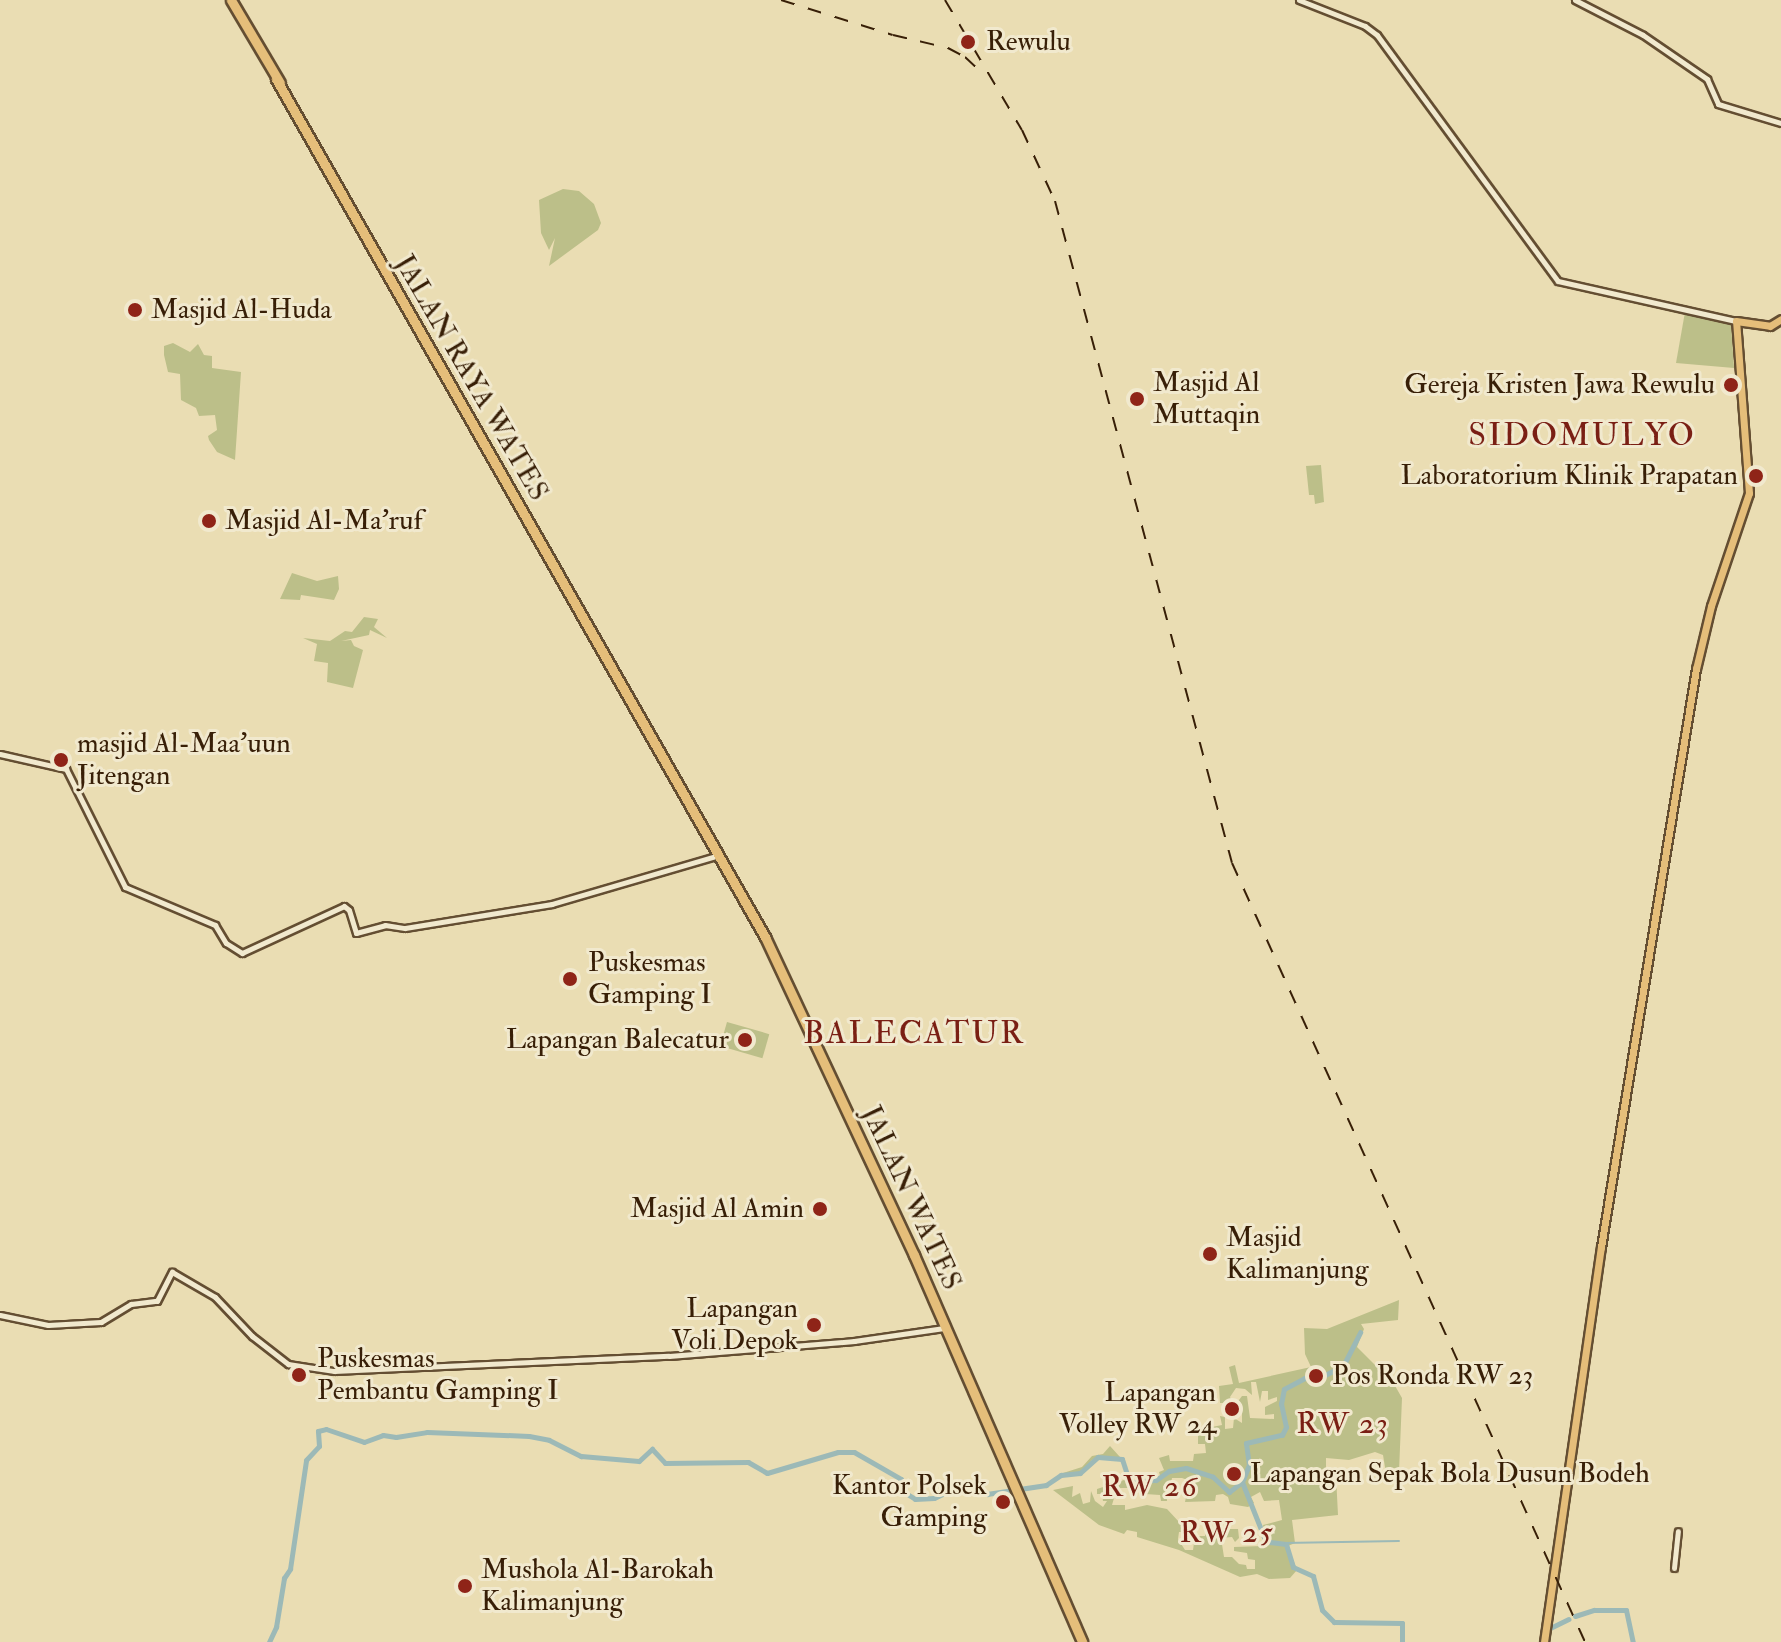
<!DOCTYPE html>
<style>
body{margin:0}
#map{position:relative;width:1781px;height:1642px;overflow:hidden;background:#eaddb3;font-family:"IM FELL Double Pica",serif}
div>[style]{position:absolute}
.green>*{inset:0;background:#bcbf89;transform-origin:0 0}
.stream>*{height:2px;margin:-1px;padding:0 1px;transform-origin:1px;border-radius:1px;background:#9cb9b7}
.river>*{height:5px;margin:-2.5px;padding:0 2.5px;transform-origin:2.5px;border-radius:2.5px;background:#9cb9b7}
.roads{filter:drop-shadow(2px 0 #644e32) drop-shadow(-2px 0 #644e32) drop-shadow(0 2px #644e32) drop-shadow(0 -2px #644e32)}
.minor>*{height:5px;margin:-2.5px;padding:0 2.5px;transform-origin:2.5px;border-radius:2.5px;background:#f1e9ce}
.major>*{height:7px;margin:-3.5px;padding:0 3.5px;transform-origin:3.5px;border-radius:3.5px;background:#e5be7a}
.highway>*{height:9px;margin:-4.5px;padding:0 4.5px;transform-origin:4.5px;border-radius:4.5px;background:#e5be7a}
.rail>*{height:2px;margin-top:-1px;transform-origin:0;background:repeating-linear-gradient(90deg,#381f07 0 14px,transparent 0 28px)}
.dots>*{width:22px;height:22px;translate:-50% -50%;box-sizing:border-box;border:4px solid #f1e9ce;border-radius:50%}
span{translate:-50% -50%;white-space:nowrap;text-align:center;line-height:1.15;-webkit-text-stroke:6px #f1e9ce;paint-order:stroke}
.poi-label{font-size:28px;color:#381f07}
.left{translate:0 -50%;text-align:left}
.right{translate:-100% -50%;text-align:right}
.street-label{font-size:28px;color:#381f07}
.neighbourhood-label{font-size:30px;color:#7a1f14;letter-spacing:2px}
.quarter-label{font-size:32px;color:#7a1f14;letter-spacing:2px}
</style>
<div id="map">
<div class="green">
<div style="clip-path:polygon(563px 189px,579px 191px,594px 204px,601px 223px,598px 230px,549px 266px,555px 238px,549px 250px,541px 233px,539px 200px)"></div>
<div style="clip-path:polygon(1685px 312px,1731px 323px,1734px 368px,1676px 363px)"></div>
<div style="clip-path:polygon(173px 343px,190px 352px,198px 344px,204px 355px,212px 356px,212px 368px,241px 372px,235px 460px,217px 452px,209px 440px,208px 436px,217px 430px,215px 415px,199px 416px,196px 408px,181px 400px,180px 374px,168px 372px,164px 355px,164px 346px)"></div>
<div style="clip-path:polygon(1321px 465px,1324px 502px,1315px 504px,1314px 495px,1309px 495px,1306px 466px)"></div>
<div style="clip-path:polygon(292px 573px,317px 581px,338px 576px,339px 589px,334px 600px,301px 595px,300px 600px,280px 599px)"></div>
<div style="clip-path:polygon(364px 617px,378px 619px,374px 627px,387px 638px,370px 630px,369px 635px,341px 641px,351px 640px,354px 646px,363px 650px,353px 688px,327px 682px,328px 663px,314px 661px,317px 644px,303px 638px,330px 641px,345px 631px,352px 632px)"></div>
<div style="left:727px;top:1022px;width:44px;height:25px;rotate:16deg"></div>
<div style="clip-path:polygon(1399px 1300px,1398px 1320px,1361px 1324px,1364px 1329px,1357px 1347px,1394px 1384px,1402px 1398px,1399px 1472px,1386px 1473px,1383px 1455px,1375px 1452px,1349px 1460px,1326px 1458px,1326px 1476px,1336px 1476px,1338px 1515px,1292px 1520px,1295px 1543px,1288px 1546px,1297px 1570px,1290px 1578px,1269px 1579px,1257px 1574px,1240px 1577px,1179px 1550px,1137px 1537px,1137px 1532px,1127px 1530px,1124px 1534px,1099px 1525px,1053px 1490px,1073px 1486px,1072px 1497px,1080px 1493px,1083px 1504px,1090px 1502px,1091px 1491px,1095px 1501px,1103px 1507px,1107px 1501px,1103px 1501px,1102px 1494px,1097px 1494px,1097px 1489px,1127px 1479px,1130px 1484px,1137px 1485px,1138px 1494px,1131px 1494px,1130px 1488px,1117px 1488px,1112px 1505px,1125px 1505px,1125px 1510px,1147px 1505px,1167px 1509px,1180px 1523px,1187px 1524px,1187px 1532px,1179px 1532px,1178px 1539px,1185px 1550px,1193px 1550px,1195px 1536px,1205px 1536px,1206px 1532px,1217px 1534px,1217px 1529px,1238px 1529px,1239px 1538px,1235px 1542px,1232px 1537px,1221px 1538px,1224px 1557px,1232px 1557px,1239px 1564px,1246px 1565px,1247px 1569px,1255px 1569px,1255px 1560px,1248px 1559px,1247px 1553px,1234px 1551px,1234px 1547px,1262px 1546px,1266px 1538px,1263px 1525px,1282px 1520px,1279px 1500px,1264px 1501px,1260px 1492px,1251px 1497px,1254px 1503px,1248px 1507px,1230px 1504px,1228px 1497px,1223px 1494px,1216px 1495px,1215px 1501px,1185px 1502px,1186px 1497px,1191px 1497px,1193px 1482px,1182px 1478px,1172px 1478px,1171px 1484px,1166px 1485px,1167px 1501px,1161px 1501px,1160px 1495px,1145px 1494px,1140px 1478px,1145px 1480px,1160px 1476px,1159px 1472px,1164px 1470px,1159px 1458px,1169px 1455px,1170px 1461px,1193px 1461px,1194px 1454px,1206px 1453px,1205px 1444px,1198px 1444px,1198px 1435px,1207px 1432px,1207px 1428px,1222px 1425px,1220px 1416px,1225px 1417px,1225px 1429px,1233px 1428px,1234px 1418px,1242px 1423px,1242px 1404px,1236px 1404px,1242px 1396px,1247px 1396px,1250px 1418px,1274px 1419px,1274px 1414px,1265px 1415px,1265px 1407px,1277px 1401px,1277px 1397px,1268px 1400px,1268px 1391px,1262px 1391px,1260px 1402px,1256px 1382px,1251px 1382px,1252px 1395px,1245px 1389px,1236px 1388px,1230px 1397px,1233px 1403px,1220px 1403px,1219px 1386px,1233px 1384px,1229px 1367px,1235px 1365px,1239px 1383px,1311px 1367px,1305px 1354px,1304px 1328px,1327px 1329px)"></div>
<div style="clip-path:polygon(1110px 1446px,1120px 1457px,1092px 1460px,1079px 1476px,1060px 1474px,1082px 1467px,1092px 1456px,1103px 1454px)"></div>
</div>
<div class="stream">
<div style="left:1284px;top:1543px;width:115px;rotate:-1deg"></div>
</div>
<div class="river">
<div style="left:1343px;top:1366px;width:38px;rotate:-63deg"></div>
<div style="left:1242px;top:1482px;width:59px;rotate:68.2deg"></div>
<div style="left:1264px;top:1537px;width:8px;rotate:40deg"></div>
<div style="left:1270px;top:1542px;width:16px;rotate:7deg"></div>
<div style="left:1286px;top:1544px;width:24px;rotate:73deg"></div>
<div style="left:1293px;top:1567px;width:22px;rotate:24deg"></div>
<div style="left:1313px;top:1576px;width:35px;rotate:75deg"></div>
<div style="left:1322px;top:1610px;width:17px;rotate:45deg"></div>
<div style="left:1334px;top:1622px;width:68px;rotate:0.8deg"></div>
<div style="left:1402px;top:1623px;width:19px;rotate:90deg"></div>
<div style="left:1575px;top:1616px;width:20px;rotate:-18deg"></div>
<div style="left:1594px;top:1610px;width:32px"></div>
<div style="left:1626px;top:1610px;width:33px;rotate:78deg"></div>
<div style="left:1546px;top:1630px;width:25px;rotate:-26deg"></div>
<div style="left:269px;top:1642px;width:17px;rotate:-65deg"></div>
<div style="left:276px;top:1627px;width:50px;rotate:-80.7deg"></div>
<div style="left:284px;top:1578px;width:11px;rotate:-56deg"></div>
<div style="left:290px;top:1569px;width:110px;rotate:-81.6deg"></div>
<div style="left:306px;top:1460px;width:19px;rotate:-47deg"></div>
<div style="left:319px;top:1446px;width:15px;rotate:-94deg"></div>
<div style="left:318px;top:1431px;width:8px;rotate:-14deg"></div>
<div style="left:326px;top:1429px;width:40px;rotate:18.9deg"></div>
<div style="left:364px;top:1442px;width:20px;rotate:-20deg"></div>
<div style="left:383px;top:1435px;width:13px;rotate:9deg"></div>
<div style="left:396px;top:1437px;width:31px;rotate:-9deg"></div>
<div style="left:427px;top:1432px;width:102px;rotate:2.2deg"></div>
<div style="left:529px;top:1436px;width:20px;rotate:11deg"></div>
<div style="left:549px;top:1440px;width:36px;rotate:27deg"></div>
<div style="left:581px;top:1456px;width:58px;rotate:4.9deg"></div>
<div style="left:639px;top:1461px;width:18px;rotate:-43deg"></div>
<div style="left:652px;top:1449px;width:19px;rotate:47deg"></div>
<div style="left:665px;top:1463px;width:83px;rotate:-0.7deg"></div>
<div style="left:748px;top:1462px;width:22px;rotate:30deg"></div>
<div style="left:767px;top:1473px;width:74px;rotate:-16.5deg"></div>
<div style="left:838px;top:1452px;width:16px"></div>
<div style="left:854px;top:1452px;width:54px;rotate:29.9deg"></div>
<div style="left:901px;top:1479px;width:13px;rotate:77deg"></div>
<div style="left:904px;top:1492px;width:13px;rotate:32deg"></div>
<div style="left:915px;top:1499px;width:19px;rotate:-3deg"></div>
<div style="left:934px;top:1498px;width:31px;rotate:-25deg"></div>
<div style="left:962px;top:1485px;width:27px;rotate:20deg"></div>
<div style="left:987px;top:1494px;width:60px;rotate:-8.7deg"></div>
<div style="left:1046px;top:1485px;width:18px;rotate:-34deg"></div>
<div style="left:1061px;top:1475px;width:19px;rotate:-6deg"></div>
<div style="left:1080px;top:1473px;width:24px;rotate:-42deg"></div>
<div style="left:1098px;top:1457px;width:24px;rotate:5deg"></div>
<div style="left:1122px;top:1459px;width:25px;rotate:72deg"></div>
<div style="left:1130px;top:1483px;width:26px;rotate:-7deg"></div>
<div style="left:1156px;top:1480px;width:16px;rotate:-35deg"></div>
<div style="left:1169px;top:1471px;width:17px;rotate:-10deg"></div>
<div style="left:1186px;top:1468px;width:28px;rotate:18deg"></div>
<div style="left:1213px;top:1477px;width:22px;rotate:43deg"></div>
<div style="left:1229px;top:1492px;width:16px;rotate:-38deg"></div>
<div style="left:1242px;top:1482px;width:18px;rotate:-68deg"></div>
<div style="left:1249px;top:1465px;width:22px;rotate:-98deg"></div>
<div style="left:1246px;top:1443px;width:37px;rotate:-13deg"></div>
<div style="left:1282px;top:1435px;width:9px;rotate:-63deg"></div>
<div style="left:1286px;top:1427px;width:24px;rotate:-102deg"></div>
<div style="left:1281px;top:1404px;width:15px;rotate:-79deg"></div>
<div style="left:1284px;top:1389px;width:24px;rotate:-28deg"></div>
<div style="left:1305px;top:1378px;width:12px;rotate:5deg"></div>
<div style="left:1317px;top:1379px;width:25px;rotate:-27deg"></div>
</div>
<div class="roads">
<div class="minor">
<div style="left:1299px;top:0;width:71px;rotate:21.5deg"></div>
<div style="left:1365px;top:26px;width:15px;rotate:37deg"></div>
<div style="left:1377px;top:35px;width:305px;rotate:53.7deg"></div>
<div style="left:1558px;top:281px;width:182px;rotate:12.7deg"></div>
<div style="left:1575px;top:0;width:76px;rotate:27.2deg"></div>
<div style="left:1643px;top:35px;width:78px;rotate:34.5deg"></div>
<div style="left:1707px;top:79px;width:27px;rotate:66deg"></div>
<div style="left:1718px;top:104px;width:66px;rotate:16.8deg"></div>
<div style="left:0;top:754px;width:68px;rotate:12.8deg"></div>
<div style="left:66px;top:769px;width:132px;rotate:63.4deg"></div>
<div style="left:125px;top:887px;width:98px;rotate:22.9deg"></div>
<div style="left:215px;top:925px;width:21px;rotate:59deg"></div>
<div style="left:226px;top:943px;width:19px;rotate:32deg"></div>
<div style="left:242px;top:953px;width:112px;rotate:-24.7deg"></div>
<div style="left:344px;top:906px;width:6px;rotate:39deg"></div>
<div style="left:349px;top:910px;width:24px;rotate:73deg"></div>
<div style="left:356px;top:933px;width:30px;rotate:-15deg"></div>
<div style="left:385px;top:925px;width:20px;rotate:9deg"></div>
<div style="left:405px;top:928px;width:149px;rotate:-9.3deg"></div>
<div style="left:552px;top:904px;width:175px;rotate:-16.3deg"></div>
<div style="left:0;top:1315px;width:49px;rotate:11.8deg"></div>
<div style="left:48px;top:1325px;width:53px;rotate:-3.2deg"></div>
<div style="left:101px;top:1322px;width:35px;rotate:-31deg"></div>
<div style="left:131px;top:1304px;width:26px;rotate:-7deg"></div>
<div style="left:157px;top:1301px;width:33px;rotate:-63deg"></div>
<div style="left:172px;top:1272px;width:50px;rotate:30.2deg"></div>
<div style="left:215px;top:1297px;width:54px;rotate:46.5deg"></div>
<div style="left:252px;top:1336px;width:46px;rotate:37.9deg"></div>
<div style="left:288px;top:1364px;width:47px;rotate:8.7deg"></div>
<div style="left:334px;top:1371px;width:335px;rotate:-2.6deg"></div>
<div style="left:669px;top:1356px;width:186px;rotate:-4.6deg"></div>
<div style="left:854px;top:1341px;width:91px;rotate:-8.2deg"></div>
<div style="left:1674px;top:1568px;width:37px;rotate:-84deg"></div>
</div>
<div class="major">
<div style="left:1544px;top:1642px;width:399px;rotate:-81.8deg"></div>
<div style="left:1601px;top:1247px;width:586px;rotate:-80.67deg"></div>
<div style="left:1696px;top:669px;width:65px;rotate:-76.6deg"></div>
<div style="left:1711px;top:606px;width:119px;rotate:-71.4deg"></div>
<div style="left:1749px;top:493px;width:172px;rotate:-94.3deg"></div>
<div style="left:1736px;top:321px;width:34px;rotate:8deg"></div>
<div style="left:1770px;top:326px;width:13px;rotate:-32deg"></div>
</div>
<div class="highway">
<div style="left:231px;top:0;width:96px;rotate:59.4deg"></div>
<div style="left:276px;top:79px;width:988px;rotate:60.32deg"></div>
<div style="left:765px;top:937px;width:351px;rotate:64.9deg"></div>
<div style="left:914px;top:1255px;width:422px;rotate:66.5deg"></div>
</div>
</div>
<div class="rail">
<div style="left:781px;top:0;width:117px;rotate:17.4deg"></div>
<div style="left:893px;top:35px;width:57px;rotate:13.3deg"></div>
<div style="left:948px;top:48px;width:19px;rotate:28deg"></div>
<div style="left:965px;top:57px;width:23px;rotate:43deg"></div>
<div style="left:945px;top:0;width:151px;rotate:59.4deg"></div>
<div style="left:1022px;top:130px;width:78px;rotate:65.1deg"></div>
<div style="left:1055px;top:201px;width:685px;rotate:75.03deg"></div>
<div style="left:1232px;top:863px;width:855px;rotate:65.62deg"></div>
</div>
<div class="dots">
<div style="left:968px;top:42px;background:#8f2418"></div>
<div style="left:135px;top:310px;background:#8f2418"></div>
<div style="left:1731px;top:385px;background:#8f2418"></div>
<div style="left:1137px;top:399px;background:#8f2418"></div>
<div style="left:1756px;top:476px;background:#8f2418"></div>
<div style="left:209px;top:521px;background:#8f2418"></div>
<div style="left:61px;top:760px;background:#8f2418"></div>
<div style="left:570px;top:979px;background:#8f2418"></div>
<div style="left:745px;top:1040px;background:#8f2418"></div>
<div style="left:820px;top:1209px;background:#8f2418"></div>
<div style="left:1210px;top:1254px;background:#8f2418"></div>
<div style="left:814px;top:1325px;background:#8f2418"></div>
<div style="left:299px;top:1375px;background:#8f2418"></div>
<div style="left:1316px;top:1376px;background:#8f2418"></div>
<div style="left:1232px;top:1409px;background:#8f2418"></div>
<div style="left:1234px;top:1474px;background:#8f2418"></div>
<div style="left:1003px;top:1502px;background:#8f2418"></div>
<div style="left:465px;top:1586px;background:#8f2418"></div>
</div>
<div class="poi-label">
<span class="left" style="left:986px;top:42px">Rewulu</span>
<span class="left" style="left:151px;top:310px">Masjid Al-Huda</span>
<span class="left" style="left:1153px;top:399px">Masjid Al<br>Muttaqin</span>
<span class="right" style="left:1715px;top:385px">Gereja Kristen Jawa Rewulu</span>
<span class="right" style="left:1738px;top:476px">Laboratorium Klinik Prapatan</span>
<span class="left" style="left:225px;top:521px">Masjid Al-Ma'ruf</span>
<span class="left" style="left:77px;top:760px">masjid Al-Maa'uun<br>Jitengan</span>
<span class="left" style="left:588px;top:979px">Puskesmas<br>Gamping I</span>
<span class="right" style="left:729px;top:1040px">Lapangan Balecatur</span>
<span class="right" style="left:804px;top:1209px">Masjid Al Amin</span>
<span class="left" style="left:1226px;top:1254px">Masjid<br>Kalimanjung</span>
<span class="right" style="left:798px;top:1325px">Lapangan<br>Voli Depok</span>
<span class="left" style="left:317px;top:1375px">Puskesmas<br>Pembantu Gamping I</span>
<span class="left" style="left:1332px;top:1376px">Pos Ronda RW 23</span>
<span class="right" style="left:1216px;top:1409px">Lapangan<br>Volley RW 24</span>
<span class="left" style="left:1250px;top:1474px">Lapangan Sepak Bola Dusun Bodeh</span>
<span class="right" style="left:987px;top:1502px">Kantor Polsek<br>Gamping</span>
<span class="left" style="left:481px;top:1586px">Mushola Al-Barokah<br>Kalimanjung</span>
</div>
<div class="street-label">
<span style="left:471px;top:378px;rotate:60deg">JALAN RAYA WATES</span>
<span style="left:911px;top:1198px;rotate:65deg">JALAN WATES</span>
</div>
<div class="neighbourhood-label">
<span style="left:1343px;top:1424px">RW 23</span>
<span style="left:1150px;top:1487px">RW 26</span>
<span style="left:1227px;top:1533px">RW 25</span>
</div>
<div class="quarter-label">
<span style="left:1582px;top:435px">SIDOMULYO</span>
<span style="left:914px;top:1033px">BALECATUR</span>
</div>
</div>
